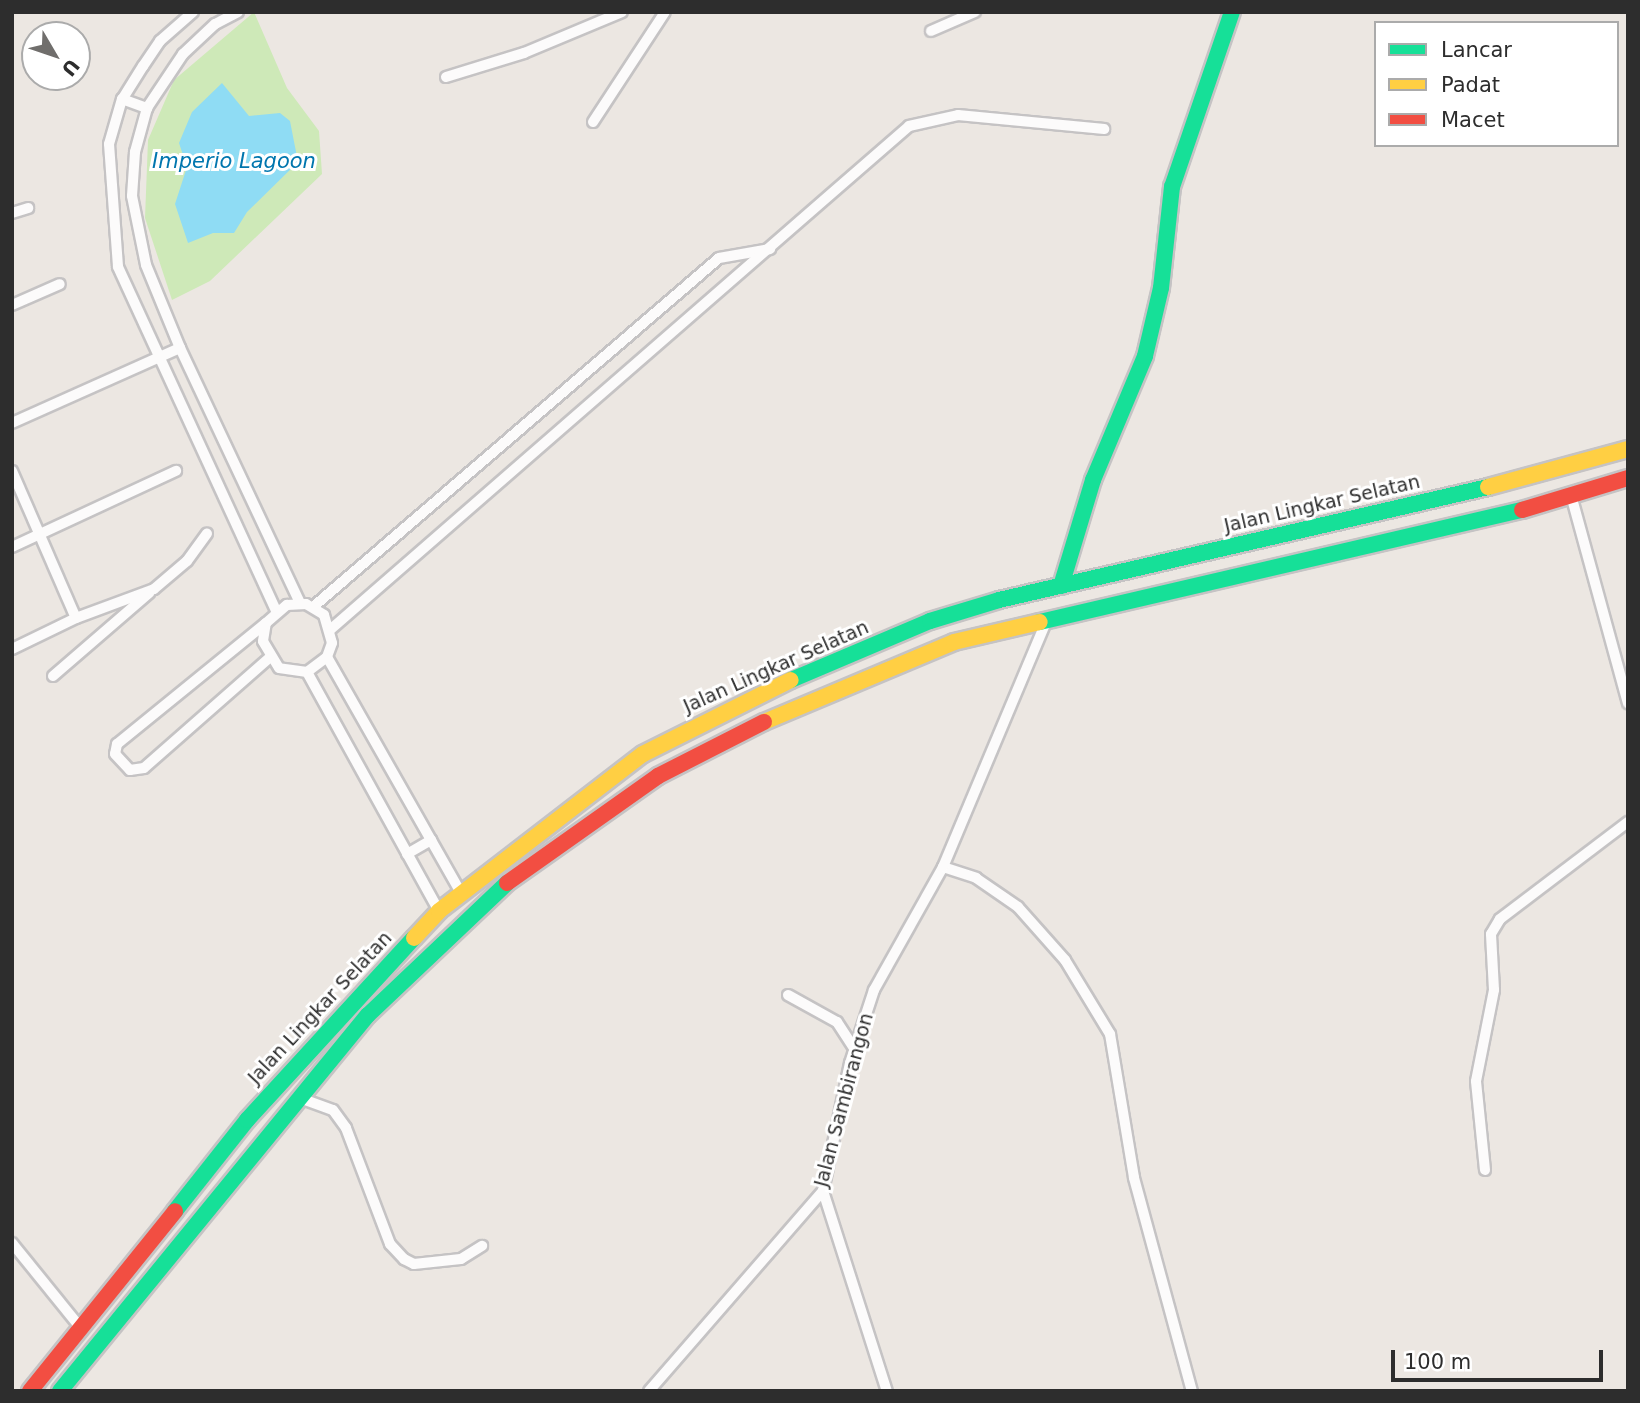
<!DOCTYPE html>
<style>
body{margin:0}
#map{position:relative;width:1640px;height:1403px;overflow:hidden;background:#ece7e2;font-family:"DejaVu Sans",sans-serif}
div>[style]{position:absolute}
.green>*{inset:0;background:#cee9b8}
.water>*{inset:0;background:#8fdcf4}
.roads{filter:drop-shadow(2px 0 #c5c3c4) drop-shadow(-2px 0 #c5c3c4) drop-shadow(0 2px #c5c3c4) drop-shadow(0 -2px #c5c3c4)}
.street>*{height:10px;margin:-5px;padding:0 5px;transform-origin:5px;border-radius:5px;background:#fcfbfb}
.fast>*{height:16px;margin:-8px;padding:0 8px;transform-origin:8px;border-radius:8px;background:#16e098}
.slow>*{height:16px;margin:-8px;padding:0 8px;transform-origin:8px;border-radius:8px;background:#ffcf43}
.jam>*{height:16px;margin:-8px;padding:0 8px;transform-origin:8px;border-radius:8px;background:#f24e42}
span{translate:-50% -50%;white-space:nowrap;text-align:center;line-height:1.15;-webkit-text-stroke:6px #fff;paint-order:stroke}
.street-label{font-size:19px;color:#2d2d2d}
.water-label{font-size:21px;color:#0076ae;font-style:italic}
.frame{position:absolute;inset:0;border:14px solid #2d2d2d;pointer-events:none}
.legend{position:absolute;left:1374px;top:21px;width:245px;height:126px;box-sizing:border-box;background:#fff;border:2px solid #ababab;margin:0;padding:9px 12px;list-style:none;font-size:21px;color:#2d2d2d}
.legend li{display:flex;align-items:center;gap:14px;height:35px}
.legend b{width:35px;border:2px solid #ababab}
.north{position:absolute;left:21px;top:21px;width:70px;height:70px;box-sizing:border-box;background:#fff;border:2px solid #ababab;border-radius:50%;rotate:129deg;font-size:19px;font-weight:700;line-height:28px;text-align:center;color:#2d2d2d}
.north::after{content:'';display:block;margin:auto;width:24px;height:32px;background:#706e6c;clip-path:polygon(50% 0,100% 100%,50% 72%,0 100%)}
.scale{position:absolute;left:1391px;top:1350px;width:212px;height:32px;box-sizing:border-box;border:4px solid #2d2d2d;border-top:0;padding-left:9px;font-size:21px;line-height:24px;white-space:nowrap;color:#2d2d2d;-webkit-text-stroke:5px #fff;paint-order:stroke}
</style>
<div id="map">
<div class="green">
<div style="clip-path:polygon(254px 12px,287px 88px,319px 131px,322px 174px,210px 281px,172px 300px,145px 218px,148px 140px,174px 80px)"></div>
</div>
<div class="water">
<div style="clip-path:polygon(222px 83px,249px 116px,280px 113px,290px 121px,298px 162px,247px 212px,234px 233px,213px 233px,188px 243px,175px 204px,187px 167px,179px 143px,192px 112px)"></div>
</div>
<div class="roads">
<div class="street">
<div style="left:193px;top:12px;width:44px;rotate:138.7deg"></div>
<div style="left:160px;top:41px;width:30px;rotate:124deg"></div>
<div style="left:143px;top:66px;width:39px;rotate:122deg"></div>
<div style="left:122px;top:99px;width:47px;rotate:106.1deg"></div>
<div style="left:109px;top:144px;width:123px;rotate:85.8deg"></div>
<div style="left:118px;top:267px;width:379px;rotate:65.3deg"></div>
<div style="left:238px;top:12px;width:26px;rotate:152deg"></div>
<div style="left:215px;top:24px;width:44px;rotate:136.8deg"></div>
<div style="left:183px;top:54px;width:65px;rotate:123.7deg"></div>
<div style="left:147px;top:108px;width:46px;rotate:105.3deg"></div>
<div style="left:135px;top:152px;width:44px;rotate:93.9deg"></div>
<div style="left:132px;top:196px;width:70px;rotate:78.5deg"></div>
<div style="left:146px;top:265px;width:90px;rotate:67.7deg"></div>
<div style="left:180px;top:348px;width:282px;rotate:64.8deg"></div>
<div style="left:931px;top:31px;width:48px;rotate:-23.4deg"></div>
<div style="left:446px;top:77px;width:82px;rotate:-17.1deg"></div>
<div style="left:524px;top:53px;width:106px;rotate:-22.7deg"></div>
<div style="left:122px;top:99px;width:27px;rotate:20deg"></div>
<div style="left:593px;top:122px;width:131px;rotate:-56.8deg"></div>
<div style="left:12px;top:213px;width:17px;rotate:-17deg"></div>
<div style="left:12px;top:305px;width:52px;rotate:-23.6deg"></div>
<div style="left:12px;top:423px;width:184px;rotate:-24.1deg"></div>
<div style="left:12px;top:471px;width:160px;rotate:66.5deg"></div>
<div style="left:76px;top:618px;width:71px;rotate:154.2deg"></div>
<div style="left:1571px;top:495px;width:216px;rotate:74.7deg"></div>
<div style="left:12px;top:547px;width:181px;rotate:-24.9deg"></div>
<div style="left:313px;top:607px;width:535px;rotate:-40.68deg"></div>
<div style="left:719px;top:258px;width:52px;rotate:-10deg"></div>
<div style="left:76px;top:618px;width:83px;rotate:-20.4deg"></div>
<div style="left:154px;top:589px;width:43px;rotate:-40.3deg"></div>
<div style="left:187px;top:561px;width:34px;rotate:-54deg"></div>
<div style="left:266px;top:623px;width:192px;rotate:140.9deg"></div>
<div style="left:117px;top:744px;width:10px;rotate:101deg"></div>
<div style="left:115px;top:754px;width:22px;rotate:47deg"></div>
<div style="left:130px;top:770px;width:14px;rotate:-8deg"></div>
<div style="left:144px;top:768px;width:167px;rotate:-41.3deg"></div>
<div style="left:331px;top:629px;width:766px;rotate:-41.03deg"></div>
<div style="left:909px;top:126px;width:50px;rotate:-12.7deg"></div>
<div style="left:958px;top:115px;width:147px;rotate:5.5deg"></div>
<div style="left:327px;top:657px;width:25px;rotate:143deg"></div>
<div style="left:307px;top:672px;width:28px;rotate:-172deg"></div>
<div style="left:279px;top:668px;width:31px;rotate:-121deg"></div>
<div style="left:263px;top:641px;width:18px;rotate:-81deg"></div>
<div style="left:266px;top:623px;width:28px;rotate:-41deg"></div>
<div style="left:287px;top:605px;width:19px;rotate:-3deg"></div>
<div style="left:306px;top:604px;width:21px;rotate:31deg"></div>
<div style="left:324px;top:615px;width:29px;rotate:74deg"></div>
<div style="left:332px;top:643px;width:15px;rotate:110deg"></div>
<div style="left:327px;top:657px;width:269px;rotate:60.4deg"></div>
<div style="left:307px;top:672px;width:273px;rotate:61.1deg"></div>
<div style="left:53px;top:676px;width:127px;rotate:-40.8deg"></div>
<div style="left:407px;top:854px;width:28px;rotate:-30deg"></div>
<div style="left:943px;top:867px;width:35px;rotate:18deg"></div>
<div style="left:976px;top:878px;width:51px;rotate:34.6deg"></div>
<div style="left:1018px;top:907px;width:71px;rotate:48.4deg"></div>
<div style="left:1065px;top:960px;width:87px;rotate:58.7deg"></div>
<div style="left:1110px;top:1034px;width:146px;rotate:80.5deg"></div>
<div style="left:1134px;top:1178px;width:221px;rotate:74.8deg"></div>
<div style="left:788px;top:995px;width:56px;rotate:28.9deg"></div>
<div style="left:837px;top:1022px;width:31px;rotate:57deg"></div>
<div style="left:297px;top:1097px;width:38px;rotate:20deg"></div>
<div style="left:333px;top:1110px;width:22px;rotate:54deg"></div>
<div style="left:346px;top:1128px;width:124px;rotate:69.2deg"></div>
<div style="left:390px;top:1244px;width:21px;rotate:47deg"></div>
<div style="left:404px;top:1259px;width:11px;rotate:27deg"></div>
<div style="left:414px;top:1264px;width:47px;rotate:-6.1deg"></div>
<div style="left:461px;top:1259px;width:25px;rotate:-32deg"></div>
<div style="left:1485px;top:1170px;width:89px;rotate:-95.8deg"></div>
<div style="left:1476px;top:1081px;width:93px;rotate:-78.8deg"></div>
<div style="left:1494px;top:990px;width:56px;rotate:-93.1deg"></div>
<div style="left:1491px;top:934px;width:17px;rotate:-59deg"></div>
<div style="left:1500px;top:919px;width:161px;rotate:-37.2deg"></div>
<div style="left:823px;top:1191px;width:210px;rotate:72.3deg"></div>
<div style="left:12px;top:1243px;width:108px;rotate:51deg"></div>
<div style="left:649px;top:1391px;width:265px;rotate:-49deg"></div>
<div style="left:823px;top:1191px;width:131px;rotate:-78.1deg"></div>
<div style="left:850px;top:1063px;width:77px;rotate:-71.8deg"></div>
<div style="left:874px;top:990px;width:141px;rotate:-60.7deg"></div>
<div style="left:943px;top:867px;width:269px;rotate:-67.2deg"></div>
</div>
<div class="fast">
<div style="left:1061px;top:586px;width:111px;rotate:-73.2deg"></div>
<div style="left:1093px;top:480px;width:134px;rotate:-67.2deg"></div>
<div style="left:1145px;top:356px;width:70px;rotate:-76.8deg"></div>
<div style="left:1161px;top:288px;width:102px;rotate:-83.8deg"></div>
<div style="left:1172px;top:187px;width:185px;rotate:-71.1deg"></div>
<div style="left:1040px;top:622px;width:495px;rotate:-13.1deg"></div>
<div style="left:791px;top:680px;width:151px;rotate:-23deg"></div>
<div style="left:930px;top:621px;width:72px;rotate:-16.9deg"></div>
<div style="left:999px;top:600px;width:502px;rotate:-13.01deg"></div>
<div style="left:175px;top:1211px;width:116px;rotate:-51.6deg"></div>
<div style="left:247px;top:1120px;width:247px;rotate:-47.5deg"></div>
<div style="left:60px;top:1391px;width:486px;rotate:-50.7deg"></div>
<div style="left:368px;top:1015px;width:192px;rotate:-43.5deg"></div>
</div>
<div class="slow">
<div style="left:1488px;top:487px;width:145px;rotate:-15.2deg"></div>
<div style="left:764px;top:722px;width:206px;rotate:-22.8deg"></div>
<div style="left:954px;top:642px;width:88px;rotate:-13.1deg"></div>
<div style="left:414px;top:938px;width:37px;rotate:-47deg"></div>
<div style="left:439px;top:911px;width:257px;rotate:-37.6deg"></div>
<div style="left:643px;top:754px;width:165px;rotate:-26.6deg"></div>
</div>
<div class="jam">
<div style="left:1522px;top:510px;width:111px;rotate:-16.8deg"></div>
<div style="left:507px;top:883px;width:185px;rotate:-35.3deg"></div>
<div style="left:658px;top:776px;width:119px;rotate:-27deg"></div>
<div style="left:30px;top:1391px;width:231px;rotate:-51.1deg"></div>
</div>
</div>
<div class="street-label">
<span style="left:1322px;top:504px;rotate:-13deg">Jalan Lingkar Selatan</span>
<span style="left:776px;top:667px;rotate:-24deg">Jalan Lingkar Selatan</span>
<span style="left:320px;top:1008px;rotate:-47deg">Jalan Lingkar Selatan</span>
<span style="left:844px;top:1100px;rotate:-75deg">Jalan Sambirangon</span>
</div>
<div class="water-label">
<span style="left:234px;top:161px">Imperio Lagoon</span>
</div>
<div class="frame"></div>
<ul class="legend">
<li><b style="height:9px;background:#16e098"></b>Lancar</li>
<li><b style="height:9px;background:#ffcf43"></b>Padat</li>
<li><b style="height:9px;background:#f24e42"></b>Macet</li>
</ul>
<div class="north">U</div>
<div class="scale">100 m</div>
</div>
